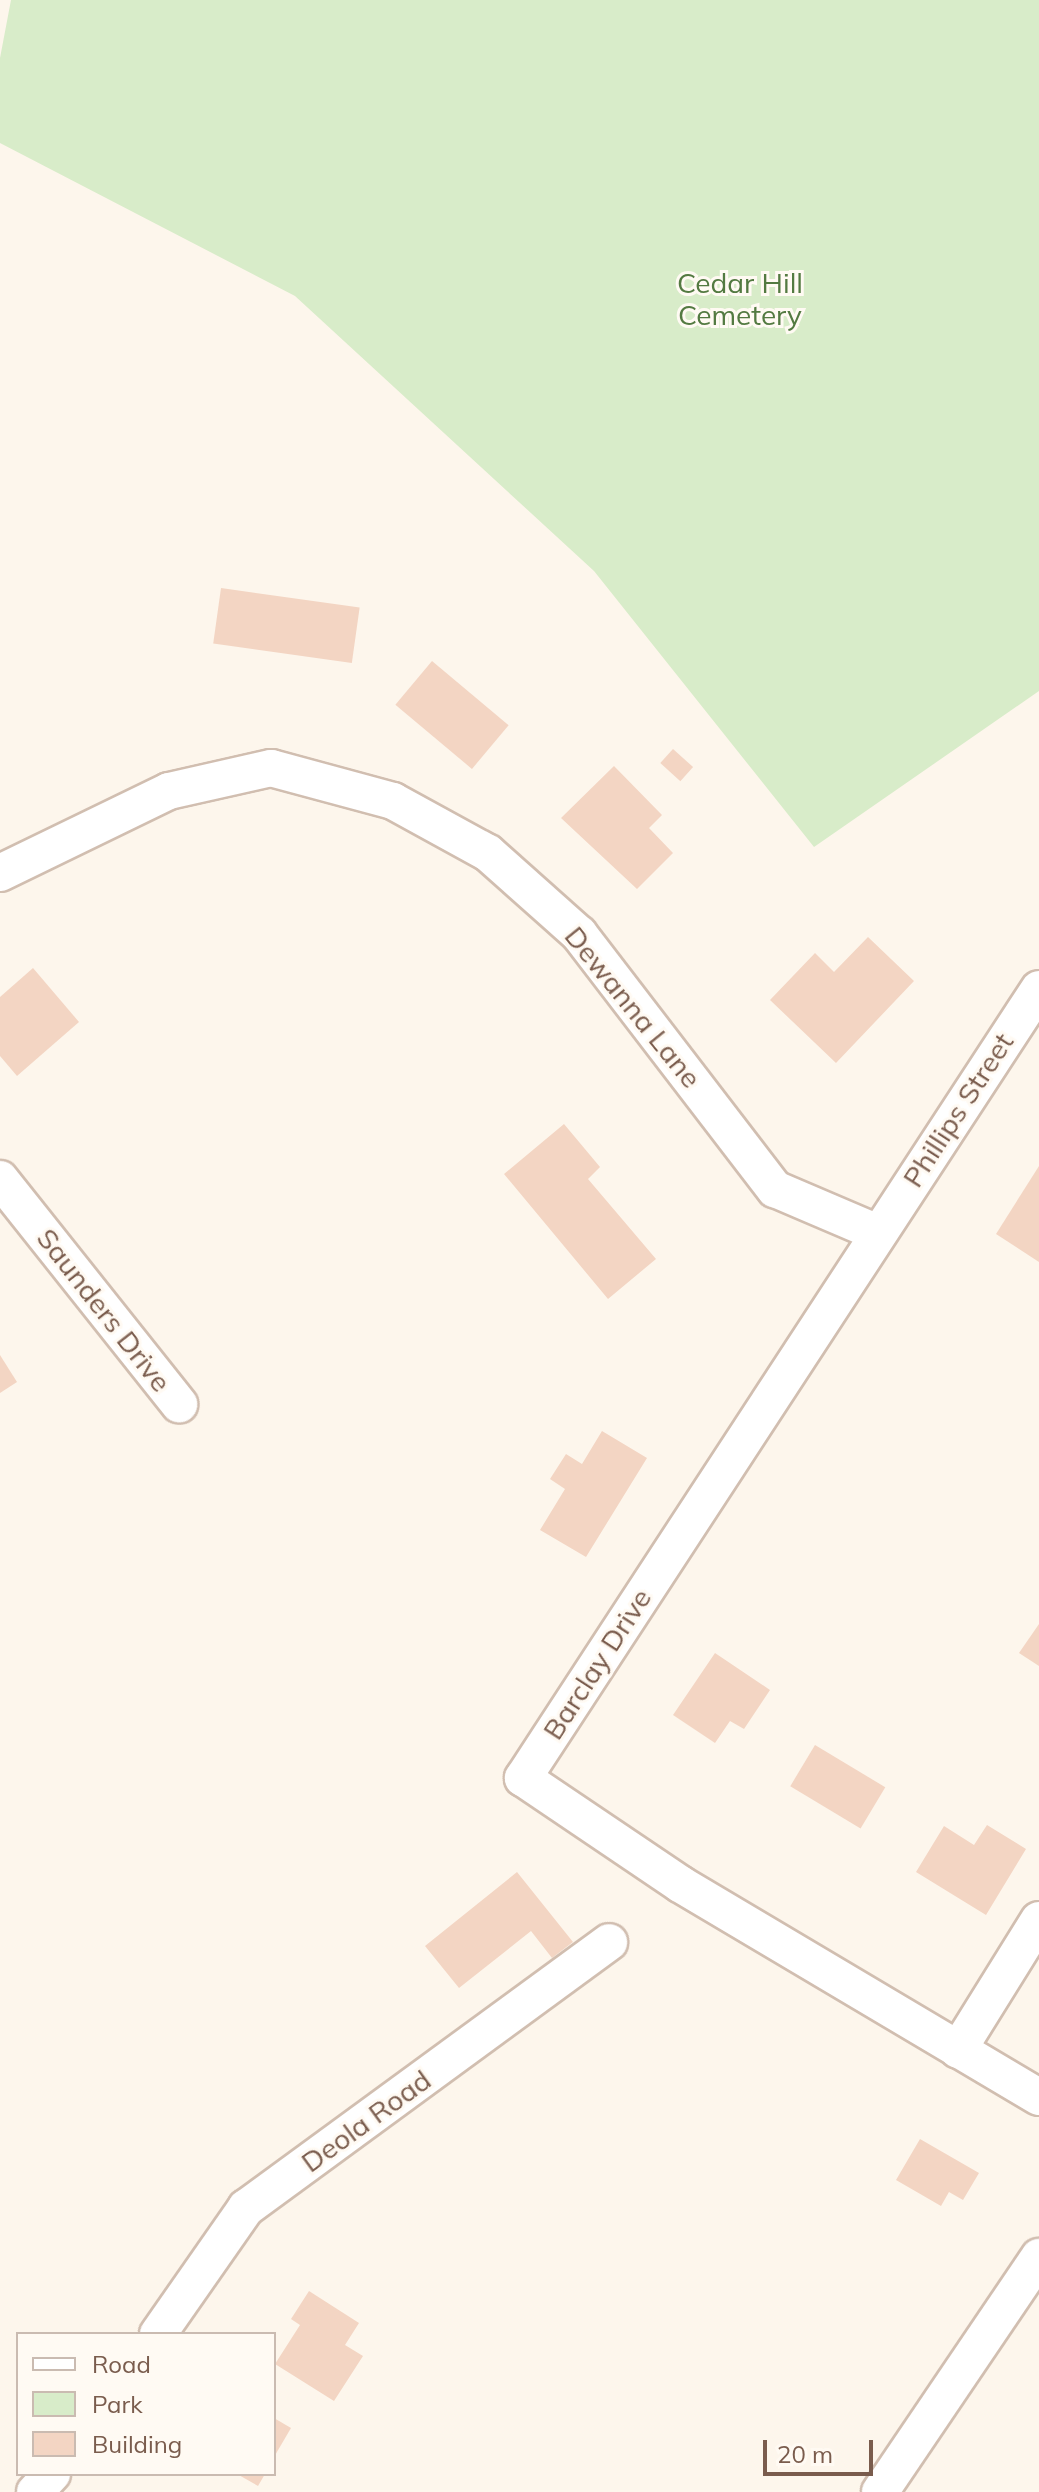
<!DOCTYPE html>
<style>
body{margin:0}
#map{position:relative;width:1039px;height:2492px;overflow:hidden;background:#fdf6ec;font-family:Mulish,sans-serif}
div>[style]{position:absolute}
.green>*{inset:0;background:#d8ecc9}
.building>*{inset:0;background:#f3d5c3;transform-origin:0 0}
.roads{filter:drop-shadow(2px 0 #d1beb0) drop-shadow(-2px 0 #d1beb0) drop-shadow(0 2px #d1beb0) drop-shadow(0 -2px #d1beb0)}
.street>*{height:36px;margin:-18px;padding:0 18px;transform-origin:18px;border-radius:18px;background:#fff}
span{translate:-50% -50%;white-space:nowrap;text-align:center;line-height:1.15;-webkit-text-stroke:6px #fffaf3;paint-order:stroke}
.park-label{font-size:28px;color:#537a41}
.street-label{font-size:28px;color:#7a5c4d}
.legend{position:absolute;left:16px;top:2332px;width:260px;height:144px;box-sizing:border-box;background:#fffaf3;border:2px solid #cabbb1;margin:0;padding:10px 14px;list-style:none;font-size:24px;color:#7a5c4d}
.legend li{display:flex;align-items:center;gap:16px;height:40px}
.legend b{width:40px;border:2px solid #cabbb1}
.scale{position:absolute;left:763px;top:2440px;width:110px;height:36px;box-sizing:border-box;border:4px solid #7a5c4d;border-top:0;padding-left:10px;font-size:24px;line-height:28px;white-space:nowrap;color:#7a5c4d;-webkit-text-stroke:6px #fffaf3;paint-order:stroke}
</style>
<div id="map">
<div class="green">
<div style="clip-path:polygon(11px 0,1039px 0,1039px 691px,814px 847px,594px 571px,295px 296px,0 143px,0 58px)"></div>
</div>
<div class="building">
<div style="left:221px;top:588px;width:140px;height:56px;rotate:8deg"></div>
<div style="left:432px;top:661px;width:100px;height:57px;rotate:40deg"></div>
<div style="left:673px;top:749px;width:27px;height:19px;rotate:42deg"></div>
<div style="clip-path:polygon(614px 766px,662px 815px,649px 828px,673px 853px,637px 889px,561px 818px)"></div>
<div style="clip-path:polygon(868px 937px,914px 981px,836px 1063px,770px 1000px,815px 953px,834px 972px)"></div>
<div style="clip-path:polygon(33px 968px,79px 1022px,17px 1076px,0 1056px,0 997px)"></div>
<div style="clip-path:polygon(564px 1124px,600px 1167px,588px 1179px,656px 1259px,608px 1299px,504px 1174px)"></div>
<div style="clip-path:polygon(1039px 1166px,1039px 1262px,996px 1234px)"></div>
<div style="clip-path:polygon(0 1355px,17px 1382px,0 1393px)"></div>
<div style="clip-path:polygon(602px 1431px,647px 1458px,586px 1557px,540px 1530px,565px 1489px,550px 1479px,566px 1454px,582px 1464px)"></div>
<div style="clip-path:polygon(1039px 1624px,1039px 1666px,1019px 1653px)"></div>
<div style="clip-path:polygon(715px 1653px,770px 1690px,744px 1729px,730px 1721px,715px 1743px,673px 1715px)"></div>
<div style="left:815px;top:1745px;width:82px;height:48px;rotate:31deg"></div>
<div style="clip-path:polygon(987px 1825px,1026px 1849px,986px 1915px,916px 1872px,944px 1826px,974px 1845px)"></div>
<div style="clip-path:polygon(517px 1872px,573px 1942px,552px 1958px,531px 1931px,459px 1988px,425px 1946px)"></div>
<div style="clip-path:polygon(920px 2139px,979px 2173px,963px 2200px,949px 2192px,941px 2206px,896px 2180px)"></div>
<div style="clip-path:polygon(309px 2291px,359px 2323px,345px 2345px,363px 2356px,334px 2401px,275px 2364px,300px 2325px,291px 2319px)"></div>
<div style="clip-path:polygon(274px 2418px,291px 2428px,274px 2457px)"></div>
<div style="clip-path:polygon(237px 2474px,265px 2474px,258px 2486px)"></div>
</div>
<div class="roads">
<div class="street">
<div style="left:0;top:873px;width:188px;rotate:-25.9deg"></div>
<div style="left:169px;top:791px;width:105px;rotate:-12.7deg"></div>
<div style="left:271px;top:768px;width:126px;rotate:15.1deg"></div>
<div style="left:393px;top:801px;width:108px;rotate:28.7deg"></div>
<div style="left:488px;top:853px;width:122px;rotate:41.7deg"></div>
<div style="left:579px;top:934px;width:322px;rotate:52.5deg"></div>
<div style="left:775px;top:1189px;width:112px;rotate:23.1deg"></div>
<div style="left:1039px;top:989px;width:943px;rotate:123.18deg"></div>
<div style="left:523px;top:1778px;width:189px;rotate:34deg"></div>
<div style="left:680px;top:1884px;width:417px;rotate:30.7deg"></div>
<div style="left:0;top:1179px;width:288px;rotate:51.5deg"></div>
<div style="left:958px;top:2050px;width:153px;rotate:-58.1deg"></div>
<div style="left:158px;top:2334px;width:154px;rotate:-55.1deg"></div>
<div style="left:246px;top:2208px;width:450px;rotate:-36.2deg"></div>
<div style="left:35px;top:2492px;width:25px;rotate:-47deg"></div>
<div style="left:880px;top:2492px;width:284px;rotate:-55.9deg"></div>
</div>
</div>
<div class="park-label">
<span style="left:740px;top:299px">Cedar Hill<br>Cemetery</span>
</div>
<div class="street-label">
<span style="left:633px;top:1007px;rotate:51deg">Dewanna Lane</span>
<span style="left:958px;top:1110px;rotate:-57deg">Phillips Street</span>
<span style="left:104px;top:1310px;rotate:52deg">Saunders Drive</span>
<span style="left:597px;top:1664px;rotate:-57deg">Barclay Drive</span>
<span style="left:366px;top:2121px;rotate:-36deg">Deola Road</span>
</div>
<ul class="legend">
<li><b style="height:10px;background:#fff"></b>Road</li>
<li><b style="height:22px;background:#d8ecc9"></b>Park</li>
<li><b style="height:22px;background:#f3d5c3"></b>Building</li>
</ul>
<div class="scale">20 m</div>
</div>
